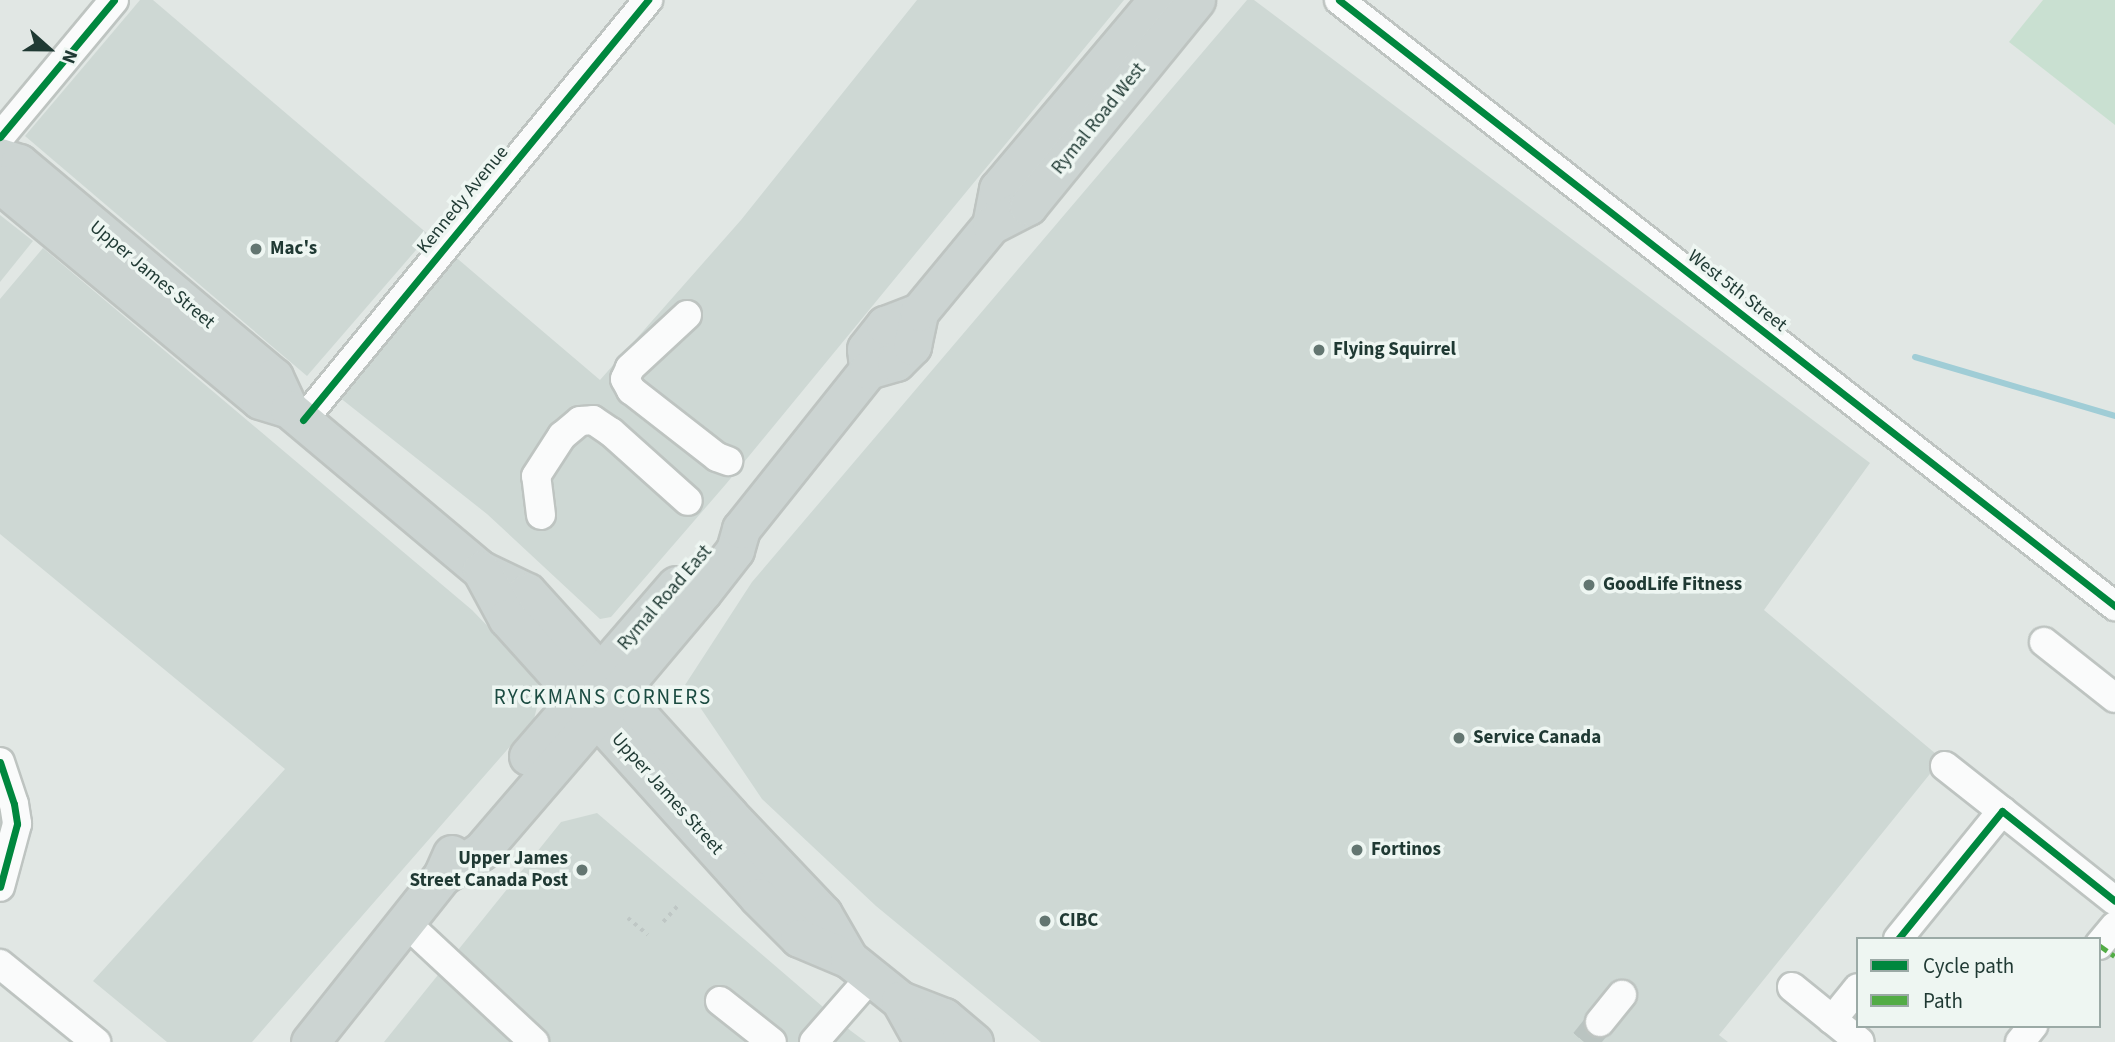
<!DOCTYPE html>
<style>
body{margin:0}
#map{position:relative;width:2115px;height:1042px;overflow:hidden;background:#e1e7e4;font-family:"Source Sans 3",sans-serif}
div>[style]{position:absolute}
.built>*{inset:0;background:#ced8d4}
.green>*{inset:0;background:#c9e0d1}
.stream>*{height:6px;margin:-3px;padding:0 3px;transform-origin:3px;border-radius:3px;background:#a0cdd6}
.minor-tunnel>*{height:28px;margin-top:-14px;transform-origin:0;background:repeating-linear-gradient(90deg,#bac4c1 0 28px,transparent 0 42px)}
.path>*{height:3.5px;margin-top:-1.75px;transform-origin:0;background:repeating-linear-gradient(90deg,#bfc7c5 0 3.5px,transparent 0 8.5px)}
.roads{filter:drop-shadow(2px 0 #bec4c1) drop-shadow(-2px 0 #bec4c1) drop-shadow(0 2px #bec4c1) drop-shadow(0 -2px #bec4c1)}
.minor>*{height:28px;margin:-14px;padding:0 14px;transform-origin:14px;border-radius:14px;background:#fafbfb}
.major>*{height:37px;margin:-18.5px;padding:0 18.5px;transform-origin:18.5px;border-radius:18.5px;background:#ccd4d2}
.quiet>*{height:5px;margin-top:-2.5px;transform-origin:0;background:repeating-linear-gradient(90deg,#52ac45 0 10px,transparent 0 15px)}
.cycleway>*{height:7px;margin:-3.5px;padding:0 3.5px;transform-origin:3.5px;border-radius:3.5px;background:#00873e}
.dots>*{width:19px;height:19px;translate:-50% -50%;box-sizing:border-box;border:4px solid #eef6f2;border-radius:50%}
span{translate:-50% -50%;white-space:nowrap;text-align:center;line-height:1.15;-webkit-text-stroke:7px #eef6f2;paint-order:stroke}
.street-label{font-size:19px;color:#1f3933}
.poi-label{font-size:19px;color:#1f3933;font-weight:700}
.left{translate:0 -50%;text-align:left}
.right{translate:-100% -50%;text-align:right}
.neighbourhood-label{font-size:21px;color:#1b4b41;letter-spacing:2px}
.legend{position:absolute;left:1856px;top:937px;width:245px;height:91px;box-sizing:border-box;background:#eef6f2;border:2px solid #9baaa6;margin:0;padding:9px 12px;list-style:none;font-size:21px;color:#1f3933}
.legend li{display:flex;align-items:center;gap:14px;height:35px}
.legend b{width:35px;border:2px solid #9baaa6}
.north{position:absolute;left:14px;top:14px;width:70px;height:70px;-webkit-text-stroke:5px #eef6f2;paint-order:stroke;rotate:111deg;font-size:19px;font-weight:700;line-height:28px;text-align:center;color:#1f3933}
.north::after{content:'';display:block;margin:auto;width:24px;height:32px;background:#1f3933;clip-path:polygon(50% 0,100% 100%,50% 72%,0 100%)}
</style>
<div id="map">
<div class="built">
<div style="clip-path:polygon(140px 0,153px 0,429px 235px,307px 376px,25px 136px)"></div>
<div style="clip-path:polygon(917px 0,1124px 0,726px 484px,611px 617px,600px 619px,487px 514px,339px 397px,452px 254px,600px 380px,741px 220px)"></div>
<div style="clip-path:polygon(1247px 0,1254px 0,1870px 463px,1764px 610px,1942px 759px,1719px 1035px,1728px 1042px,1041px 1042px,876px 906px,762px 799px,685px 685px,752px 582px)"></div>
<div style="clip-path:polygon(0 215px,33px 241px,0 282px)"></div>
<div style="clip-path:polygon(43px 248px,472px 610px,536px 676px,540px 695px,534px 719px,252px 1042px,167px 1042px,93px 981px,285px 769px,0 534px,0 299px)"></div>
<div style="clip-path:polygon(597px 813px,851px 1031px,866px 1042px,384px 1042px,561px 822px)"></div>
</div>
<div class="green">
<div style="clip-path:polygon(2043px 0,2115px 0,2115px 125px,2009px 42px)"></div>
</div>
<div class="stream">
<div style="left:1915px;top:357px;width:209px;rotate:16.4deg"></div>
</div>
<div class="minor-tunnel">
<div style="left:1584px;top:1042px;width:26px;rotate:-51deg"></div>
</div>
<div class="path">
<div style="left:628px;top:918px;width:26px;rotate:40deg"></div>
<div style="left:663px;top:922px;width:25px;rotate:-48deg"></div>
</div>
<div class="roads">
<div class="minor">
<div style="left:1339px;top:0;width:985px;rotate:37.99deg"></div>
<div style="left:0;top:137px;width:178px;rotate:-50.2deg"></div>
<div style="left:687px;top:315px;width:78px;rotate:137.1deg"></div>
<div style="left:630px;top:368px;width:12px;rotate:114deg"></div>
<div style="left:625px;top:379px;width:13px;rotate:61deg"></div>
<div style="left:631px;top:390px;width:109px;rotate:37.9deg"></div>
<div style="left:717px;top:457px;width:12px;rotate:20deg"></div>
<div style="left:303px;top:420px;width:544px;rotate:-50.6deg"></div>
<div style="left:541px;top:515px;width:39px;rotate:-97deg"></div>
<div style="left:536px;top:476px;width:48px;rotate:-57deg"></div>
<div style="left:562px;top:436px;width:23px;rotate:-40deg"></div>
<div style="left:580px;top:421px;width:13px;rotate:-4deg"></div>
<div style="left:593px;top:420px;width:22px;rotate:34deg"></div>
<div style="left:611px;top:432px;width:103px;rotate:41.9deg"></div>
<div style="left:2044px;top:642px;width:90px;rotate:38.3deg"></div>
<div style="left:0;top:762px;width:44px;rotate:71.6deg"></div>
<div style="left:14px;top:804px;width:20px;rotate:81deg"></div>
<div style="left:17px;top:824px;width:65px;rotate:105.1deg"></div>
<div style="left:1945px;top:766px;width:73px;rotate:38.3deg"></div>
<div style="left:406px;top:923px;width:175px;rotate:42.9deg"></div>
<div style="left:1898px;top:939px;width:165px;rotate:-50.9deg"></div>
<div style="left:2002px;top:811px;width:144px;rotate:38.5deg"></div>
<div style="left:2099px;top:945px;width:25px;rotate:-50deg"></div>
<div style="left:0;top:964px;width:124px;rotate:39.1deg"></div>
<div style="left:1792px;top:987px;width:87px;rotate:39deg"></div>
<div style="left:720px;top:1001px;width:66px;rotate:38.3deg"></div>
<div style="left:1832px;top:1020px;width:41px;rotate:-50.9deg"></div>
<div style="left:1600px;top:1022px;width:35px;rotate:-51deg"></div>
<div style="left:814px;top:1042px;width:86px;rotate:-48.8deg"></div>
<div style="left:2020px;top:1042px;width:21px;rotate:-51deg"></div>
</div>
<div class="major">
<div style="left:0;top:157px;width:20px;rotate:18deg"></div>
<div style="left:19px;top:163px;width:333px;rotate:40deg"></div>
<div style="left:274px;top:377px;width:35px;rotate:65deg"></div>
<div style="left:0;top:184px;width:338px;rotate:39.7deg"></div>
<div style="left:260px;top:400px;width:30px;rotate:17deg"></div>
<div style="left:289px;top:409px;width:251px;rotate:40deg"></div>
<div style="left:481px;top:570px;width:51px;rotate:25.6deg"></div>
<div style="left:527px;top:592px;width:299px;rotate:47.8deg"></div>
<div style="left:728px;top:814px;width:138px;rotate:46.5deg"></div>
<div style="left:823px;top:914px;width:52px;rotate:60deg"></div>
<div style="left:991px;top:225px;width:37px;rotate:-79deg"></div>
<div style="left:998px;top:189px;width:247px;rotate:-49.9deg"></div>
<div style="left:868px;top:370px;width:21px;rotate:-95deg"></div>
<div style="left:866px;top:349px;width:31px;rotate:-52deg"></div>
<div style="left:885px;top:325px;width:36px;rotate:-21deg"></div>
<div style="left:481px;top:570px;width:55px;rotate:61.6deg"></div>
<div style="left:507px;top:618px;width:375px;rotate:48deg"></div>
<div style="left:758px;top:897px;width:58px;rotate:45deg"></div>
<div style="left:799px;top:938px;width:54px;rotate:22.8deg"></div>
<div style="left:849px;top:959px;width:65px;rotate:38.8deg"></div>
<div style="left:900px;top:1000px;width:47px;rotate:21.1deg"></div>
<div style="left:944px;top:1017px;width:39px;rotate:40deg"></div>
<div style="left:528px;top:756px;width:226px;rotate:-49.1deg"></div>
<div style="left:442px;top:876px;width:46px;rotate:-32.7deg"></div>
<div style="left:481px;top:851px;width:210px;rotate:-49.3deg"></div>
<div style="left:618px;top:692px;width:132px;rotate:-49.9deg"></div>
<div style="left:703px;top:591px;width:52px;rotate:-52deg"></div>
<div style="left:735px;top:550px;width:22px;rotate:-74deg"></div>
<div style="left:741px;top:529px;width:203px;rotate:-51.4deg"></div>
<div style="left:868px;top:370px;width:29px;rotate:-16deg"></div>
<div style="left:896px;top:362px;width:23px;rotate:-45deg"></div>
<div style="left:912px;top:346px;width:35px;rotate:-78deg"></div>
<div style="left:919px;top:312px;width:113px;rotate:-50.4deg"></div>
<div style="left:991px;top:225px;width:42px;rotate:-27.2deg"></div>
<div style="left:1028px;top:206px;width:266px;rotate:-50.8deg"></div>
<div style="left:900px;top:1000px;width:41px;rotate:60.9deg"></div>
<div style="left:920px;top:1036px;width:9px;rotate:41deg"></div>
<div style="left:310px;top:1042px;width:212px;rotate:-51.5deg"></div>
<div style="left:442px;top:876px;width:24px;rotate:-66deg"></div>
</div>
</div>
<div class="quiet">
<div style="left:2099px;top:945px;width:19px;rotate:35deg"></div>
</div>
<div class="cycleway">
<div style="left:1339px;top:0;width:985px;rotate:37.99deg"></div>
<div style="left:0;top:137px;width:178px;rotate:-50.2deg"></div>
<div style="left:303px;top:420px;width:544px;rotate:-50.6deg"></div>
<div style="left:0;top:762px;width:44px;rotate:71.6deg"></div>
<div style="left:14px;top:804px;width:20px;rotate:81deg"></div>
<div style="left:17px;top:824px;width:65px;rotate:105.1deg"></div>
<div style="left:1898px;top:939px;width:165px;rotate:-50.9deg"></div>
<div style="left:2002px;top:811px;width:144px;rotate:38.5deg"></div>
</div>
<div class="dots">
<div style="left:256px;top:249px;background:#637671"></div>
<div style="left:1319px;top:350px;background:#637671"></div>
<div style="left:1589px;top:585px;background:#637671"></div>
<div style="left:1459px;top:738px;background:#637671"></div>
<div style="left:1357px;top:850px;background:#637671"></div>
<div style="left:582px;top:870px;background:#637671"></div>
<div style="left:1045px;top:921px;background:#637671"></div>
</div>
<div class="street-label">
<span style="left:1099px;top:119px;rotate:-51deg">Rymal Road West</span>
<span style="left:463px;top:200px;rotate:-51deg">Kennedy Avenue</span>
<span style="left:152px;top:275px;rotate:40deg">Upper James Street</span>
<span style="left:1737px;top:291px;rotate:38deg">West 5th Street</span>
<span style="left:665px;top:598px;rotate:-49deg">Rymal Road East</span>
<span style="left:667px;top:794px;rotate:48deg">Upper James Street</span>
</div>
<div class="poi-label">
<span class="left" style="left:270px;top:249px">Mac's</span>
<span class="left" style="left:1333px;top:350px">Flying Squirrel</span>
<span class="left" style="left:1603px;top:585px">GoodLife Fitness</span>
<span class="left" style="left:1473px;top:738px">Service Canada</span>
<span class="left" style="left:1371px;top:850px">Fortinos</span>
<span class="right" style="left:568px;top:870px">Upper James<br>Street Canada Post</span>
<span class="left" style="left:1059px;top:921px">CIBC</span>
</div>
<div class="neighbourhood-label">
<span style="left:603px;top:697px">RYCKMANS CORNERS</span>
</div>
<ul class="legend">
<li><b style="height:9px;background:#00873e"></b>Cycle path</li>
<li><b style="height:9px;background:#52ac45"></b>Path</li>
</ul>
<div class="north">N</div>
</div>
